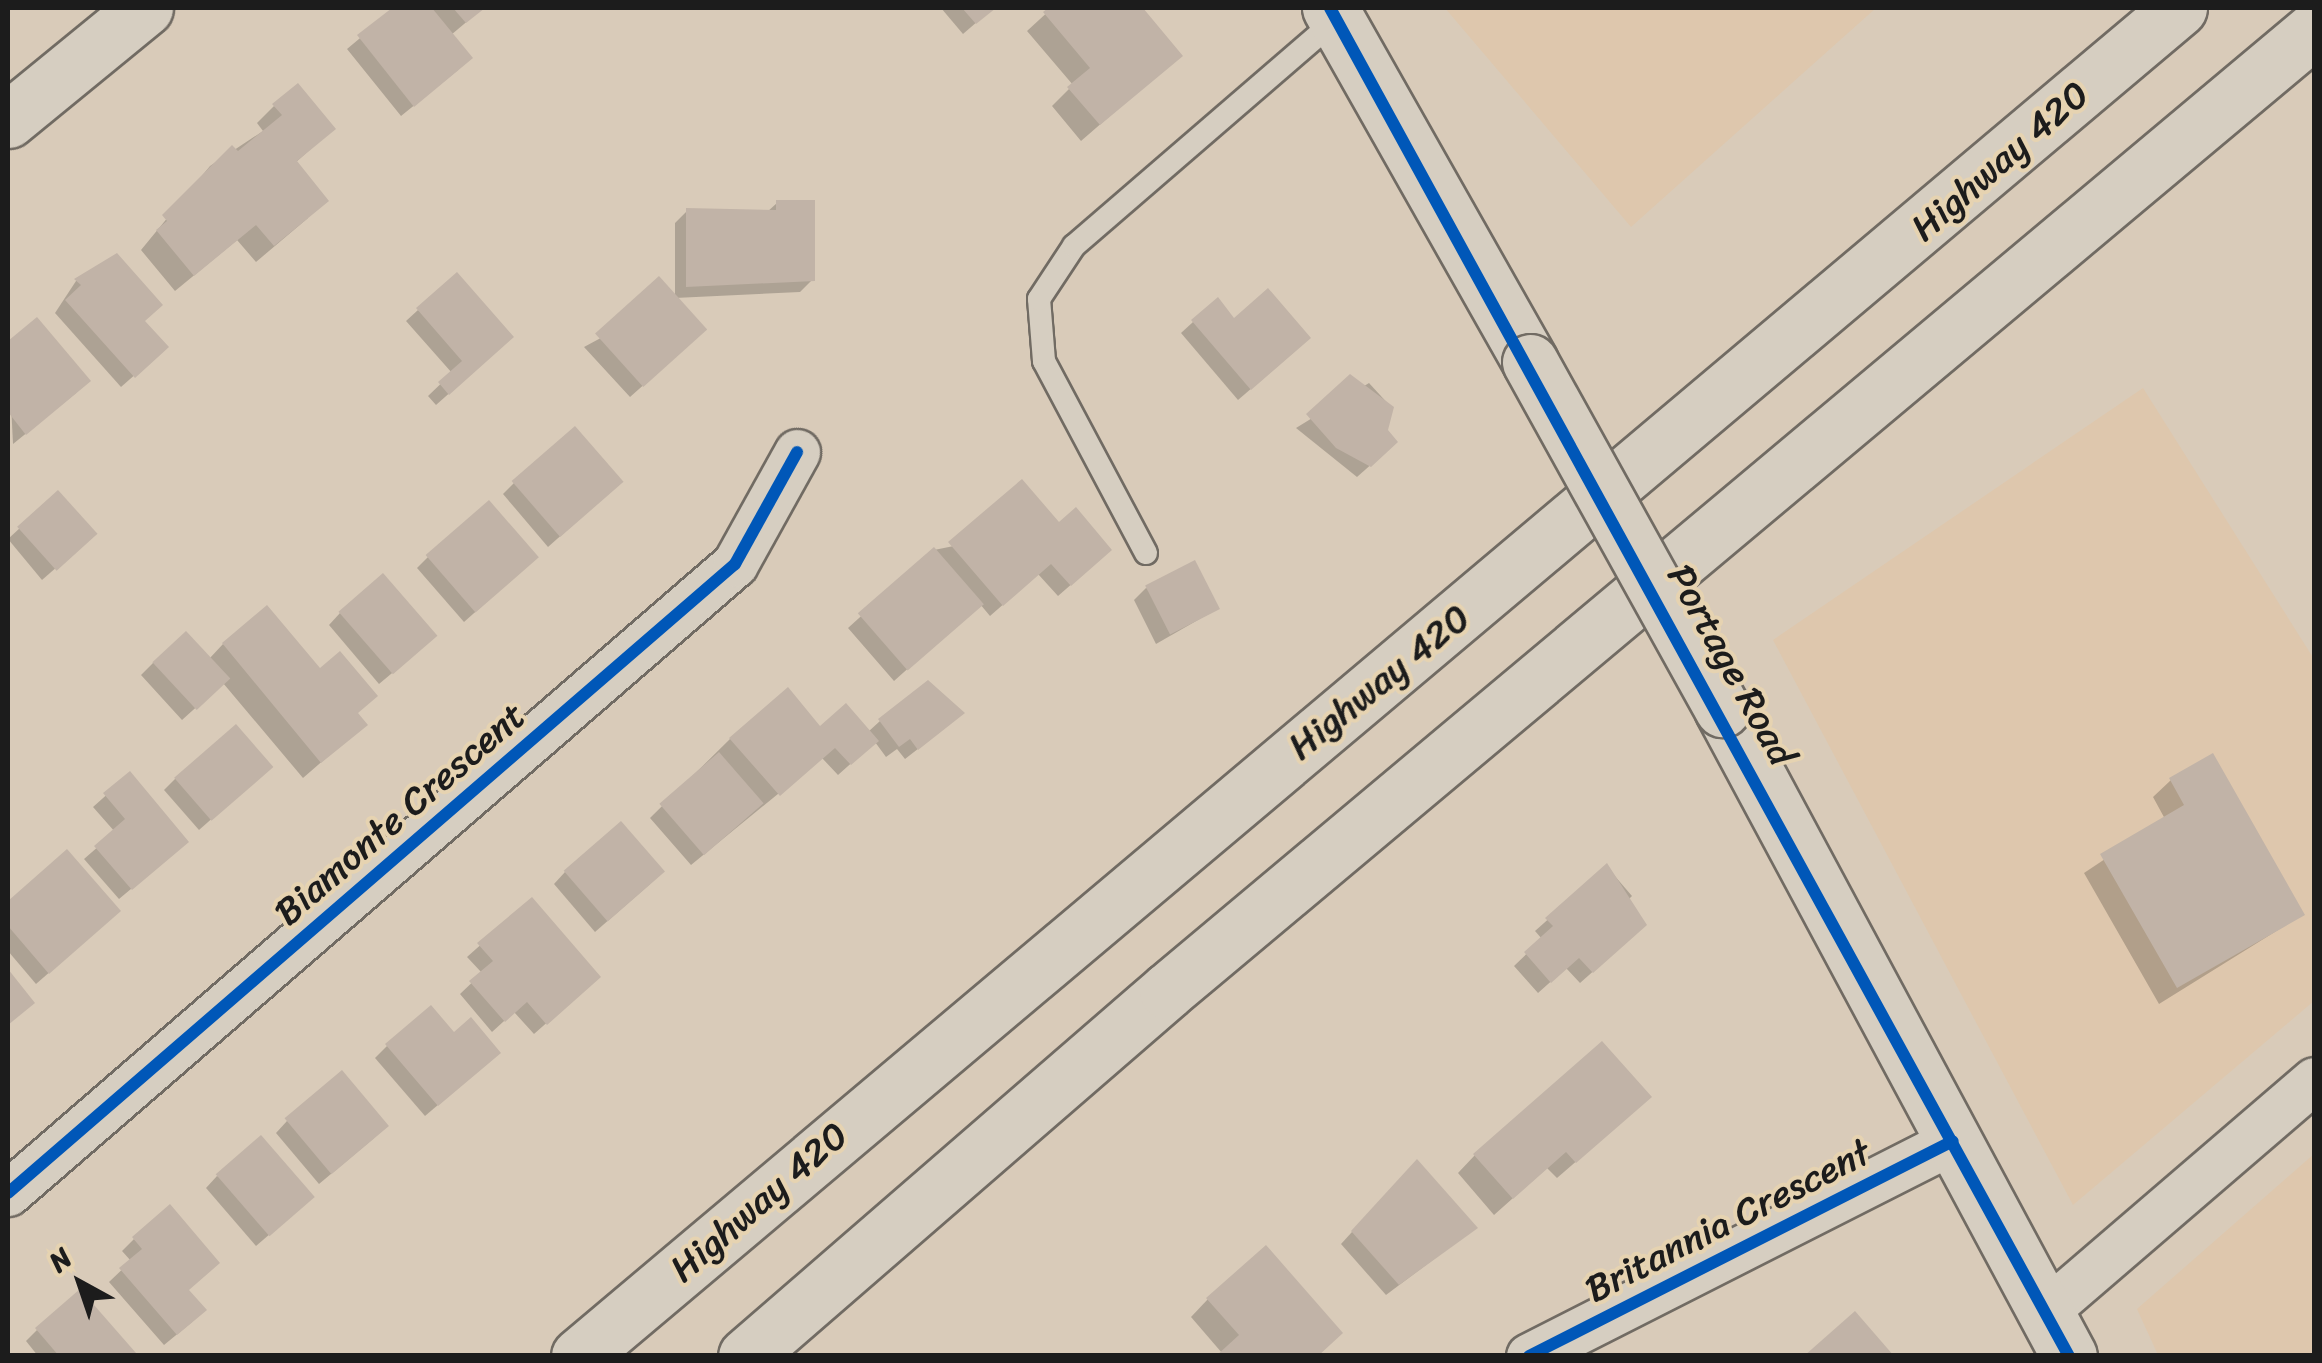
<!DOCTYPE html>
<style>
body{margin:0}
#map{position:relative;width:2322px;height:1363px;overflow:hidden;background:#d9cbb9;font-family:Sriracha,sans-serif}
div>[style]{position:absolute}
.built>*{inset:0;background:#dec7ad}
.shadow>*{inset:0;background:#0003}
.building>*{inset:0;background:#c1b3a7;transform-origin:0 0}
.roads{filter:drop-shadow(2px 0 #716b63) drop-shadow(-2px 0 #716b63) drop-shadow(0 2px #716b63) drop-shadow(0 -2px #716b63)}
.service>*{height:22px;margin:-11px;padding:0 11px;transform-origin:11px;border-radius:11px;background:#d6cec1}
.minor>*{height:45px;margin:-22.5px;padding:0 22.5px;transform-origin:22.5px;border-radius:22.5px;background:#d6cec1}
.tertiary>*{height:55px;margin:-27.5px;padding:0 27.5px;transform-origin:27.5px;border-radius:27.5px;background:#d6cec1}
.motorway>*{height:55px;margin:-27.5px;padding:0 27.5px;transform-origin:27.5px;border-radius:27.5px;background:#d6cec1}
.bridges{filter:drop-shadow(2px 0 #716b63) drop-shadow(-2px 0 #716b63) drop-shadow(0 2px #716b63) drop-shadow(0 -2px #716b63)}
.tertiary-bridge>*{height:55px;margin:-27.5px;padding:0 27.5px;transform-origin:27.5px;border-radius:27.5px;background:#d6cec1}
.cycleway>*{height:12px;margin:-6px;padding:0 6px;transform-origin:6px;border-radius:6px;background:#0057b8}
span{translate:-50% -50%;white-space:nowrap;text-align:center;line-height:1.15;-webkit-text-stroke:8px #e6d3b1;paint-order:stroke}
.street-label{font-size:38px;color:#1c1c1c}
.frame{position:absolute;inset:0;border:10px solid #1c1c1c;pointer-events:none}
.north{position:absolute;left:30px;top:1233px;width:100px;height:100px;-webkit-text-stroke:8px #e6d3b1;paint-order:stroke;rotate:320deg;font-size:28px;font-weight:700;line-height:40px;text-align:center;color:#1c1c1c}
.north::after{content:'';display:block;margin:auto;width:35px;height:45px;background:#1c1c1c;clip-path:polygon(50% 0,100% 100%,50% 72%,0 100%)}
</style>
<div id="map">
<div class="built">
<div style="clip-path:polygon(1445px 8px,1876px 8px,1631px 227px)"></div>
<div style="clip-path:polygon(2143px 388px,2314px 659px,2314px 1001px,2073px 1205px,1773px 640px)"></div>
<div style="clip-path:polygon(2314px 1154px,2314px 1355px,2158px 1355px,2137px 1309px)"></div>
</div>
<div class="shadow">
<div style="clip-path:polygon(396px 8px,483px 8px,451px 35px,458px 70px,401px 116px,347px 49px)"></div>
<div style="clip-path:polygon(941px 8px,993px 8px,963px 34px)"></div>
<div style="clip-path:polygon(1052px 8px,1139px 8px,1179px 56px,1081px 141px,1052px 106px,1073px 85px,1027px 31px)"></div>
<div style="clip-path:polygon(274px 106px,333px 129px,295px 163px,308px 218px,256px 262px,237px 240px,175px 291px,141px 250px,210px 166px,263px 131px,257px 123px)"></div>
<div style="clip-path:polygon(777px 203px,812px 280px,800px 292px,675px 298px,692px 342px,630px 397px,584px 347px,675px 298px,675px 223px,687px 211px,767px 212px)"></div>
<div style="clip-path:polygon(117px 256px,154px 358px,121px 387px,55px 313px,76px 281px)"></div>
<div style="clip-path:polygon(418px 310px,499px 349px,436px 405px,428px 396px,452px 373px,406px 321px)"></div>
<div style="clip-path:polygon(37px 320px,76px 393px,13px 444px,8px 344px)"></div>
<div style="clip-path:polygon(1234px 321px,1296px 350px,1238px 400px,1181px 333px,1193px 322px)"></div>
<div style="clip-path:polygon(1369px 383px,1391px 407px,1383px 454px,1357px 477px,1296px 428px)"></div>
<div style="clip-path:polygon(514px 483px,609px 493px,548px 547px,503px 494px)"></div>
<div style="clip-path:polygon(58px 493px,82px 545px,42px 580px,8px 539px)"></div>
<div style="clip-path:polygon(1058px 525px,1097px 562px,1058px 596px,1038px 574px,990px 616px,980px 604px,894px 681px,848px 628px,934px 550px)"></div>
<div style="clip-path:polygon(428px 557px,524px 569px,464px 622px,417px 568px)"></div>
<div style="clip-path:polygon(1146px 588px,1217px 609px,1156px 644px,1134px 600px)"></div>
<div style="clip-path:polygon(340px 613px,422px 648px,379px 684px,329px 625px)"></div>
<div style="clip-path:polygon(223px 644px,356px 714px,364px 725px,303px 778px,223px 683px,182px 720px,141px 675px,153px 663px,209px 659px)"></div>
<div style="clip-path:polygon(880px 721px,950px 724px,905px 759px,897px 749px,886px 757px,875px 742px,838px 775px,822px 758px,691px 865px,650px 818px,730px 739px,868px 732px)"></div>
<div style="clip-path:polygon(130px 774px,174px 853px,119px 899px,84px 859px,115px 832px,93px 807px)"></div>
<div style="clip-path:polygon(176px 778px,258px 778px,199px 830px,164px 790px)"></div>
<div style="clip-path:polygon(2171px 780px,2302px 915px,2159px 1004px,2084px 873px,2165px 819px,2153px 797px)"></div>
<div style="clip-path:polygon(67px 852px,106px 923px,36px 984px,8px 951px,8px 904px)"></div>
<div style="clip-path:polygon(1607px 867px,1632px 896px,1624px 904px,1632px 937px,1580px 983px,1566px 968px,1538px 993px,1514px 966px,1542px 939px,1535px 931px)"></div>
<div style="clip-path:polygon(565px 872px,650px 884px,595px 932px,554px 884px)"></div>
<div style="clip-path:polygon(531px 900px,586px 988px,534px 1034px,514px 1012px,492px 1032px,460px 994px,482px 973px,467px 957px)"></div>
<div style="clip-path:polygon(454px 1036px,486px 1064px,425px 1116px,375px 1058px,387px 1046px)"></div>
<div style="clip-path:polygon(1631px 1114px,1557px 1178px,1547px 1168px,1494px 1215px,1458px 1173px,1475px 1155px)"></div>
<div style="clip-path:polygon(287px 1121px,374px 1138px,319px 1184px,276px 1133px)"></div>
<div style="clip-path:polygon(1405px 1174px,1475px 1228px,1386px 1295px,1341px 1244px)"></div>
<div style="clip-path:polygon(217px 1176px,299px 1209px,256px 1246px,206px 1188px)"></div>
<div style="clip-path:polygon(134px 1239px,187px 1291px,192px 1322px,164px 1345px,109px 1282px,131px 1261px,122px 1251px)"></div>
<div style="clip-path:polygon(1208px 1299px,1317px 1356px,1222px 1353px,1191px 1317px)"></div>
<div style="clip-path:polygon(37px 1330px,130px 1356px,38px 1356px,26px 1341px)"></div>
</div>
<div class="building">
<div style="clip-path:polygon(392px 8px,432px 8px,473px 58px,414px 107px,357px 35px)"></div>
<div style="clip-path:polygon(453px 8px,485px 8px,466px 23px)"></div>
<div style="clip-path:polygon(962px 8px,996px 8px,976px 24px)"></div>
<div style="clip-path:polygon(1048px 8px,1143px 8px,1183px 56px,1100px 125px,1067px 87px,1090px 68px,1043px 12px)"></div>
<div style="clip-path:polygon(298px 83px,336px 129px,297px 161px,329px 201px,274px 246px,256px 225px,194px 276px,156px 230px,167px 221px,162px 215px,232px 145px,238px 151px,282px 115px,272px 104px)"></div>
<div style="clip-path:polygon(776px 200px,815px 200px,815px 281px,686px 287px,686px 208px,776px 210px)"></div>
<div style="clip-path:polygon(117px 253px,163px 305px,145px 321px,169px 347px,135px 378px,65px 300px,81px 285px,74px 279px)"></div>
<div style="clip-path:polygon(457px 272px,514px 337px,449px 395px,438px 382px,462px 361px,416px 308px)"></div>
<div style="left:659px;top:276px;width:72px;height:86px;rotate:48deg"></div>
<div style="clip-path:polygon(1268px 288px,1311px 338px,1251px 390px,1191px 320px,1218px 297px,1234px 318px)"></div>
<div style="clip-path:polygon(37px 317px,91px 381px,26px 435px,8px 412px,8px 341px)"></div>
<div style="clip-path:polygon(1350px 374px,1394px 407px,1388px 430px,1398px 442px,1371px 467px,1336px 448px,1306px 414px)"></div>
<div style="left:575px;top:426px;width:74px;height:84px;rotate:49deg"></div>
<div style="clip-path:polygon(1022px 479px,1059px 522px,1076px 507px,1112px 550px,1071px 586px,1051px 564px,1003px 606px,948px 542px)"></div>
<div style="left:58px;top:490px;width:59px;height:55px;rotate:48deg"></div>
<div style="left:489px;top:500px;width:76px;height:84px;rotate:49deg"></div>
<div style="left:934px;top:547px;width:76px;height:101px;rotate:49deg"></div>
<div style="left:1195px;top:560px;width:55px;height:56px;rotate:63deg"></div>
<div style="left:383px;top:573px;width:83px;height:59px;rotate:49deg"></div>
<div style="clip-path:polygon(267px 605px,320px 668px,340px 651px,378px 696px,358px 713px,368px 725px,321px 763px,222px 643px)"></div>
<div style="left:186px;top:631px;width:65px;height:46px;rotate:47deg"></div>
<div style="clip-path:polygon(928px 680px,965px 713px,918px 750px,910px 739px,899px 747px,878px 719px)"></div>
<div style="clip-path:polygon(788px 687px,820px 726px,846px 703px,879px 741px,851px 765px,835px 748px,780px 796px,729px 738px)"></div>
<div style="left:236px;top:724px;width:57px;height:82px;rotate:49deg"></div>
<div style="left:719px;top:752px;width:68px;height:79px;rotate:49deg"></div>
<div style="clip-path:polygon(2213px 753px,2305px 915px,2177px 988px,2100px 854px,2184px 805px,2169px 778px)"></div>
<div style="clip-path:polygon(130px 771px,189px 842px,132px 890px,94px 846px,125px 819px,103px 793px)"></div>
<div style="left:621px;top:821px;width:67px;height:76px;rotate:49deg"></div>
<div style="clip-path:polygon(67px 849px,121px 911px,49px 974px,8px 926px,8px 901px)"></div>
<div style="clip-path:polygon(1607px 863px,1647px 925px,1593px 973px,1579px 958px,1551px 983px,1524px 952px,1553px 926px,1545px 918px)"></div>
<div style="clip-path:polygon(532px 897px,601px 977px,547px 1025px,527px 1002px,505px 1022px,469px 981px,493px 961px,477px 943px)"></div>
<div style="clip-path:polygon(8px 969px,35px 1003px,8px 1025px)"></div>
<div style="clip-path:polygon(431px 1005px,454px 1032px,471px 1017px,501px 1053px,438px 1106px,385px 1044px)"></div>
<div style="clip-path:polygon(1602px 1041px,1652px 1097px,1576px 1163px,1566px 1152px,1513px 1199px,1473px 1154px)"></div>
<div style="left:342px;top:1070px;width:73px;height:75px;rotate:50deg"></div>
<div style="left:261px;top:1135px;width:82px;height:60px;rotate:49deg"></div>
<div style="clip-path:polygon(1417px 1159px,1478px 1228px,1399px 1285px,1351px 1231px)"></div>
<div style="clip-path:polygon(170px 1204px,220px 1263px,189px 1290px,207px 1310px,177px 1335px,119px 1268px,142px 1249px,132px 1237px)"></div>
<div style="clip-path:polygon(1266px 1245px,1343px 1333px,1318px 1356px,1216px 1356px,1239px 1335px,1206px 1298px)"></div>
<div style="clip-path:polygon(80px 1289px,136px 1353px,133px 1356px,59px 1356px,35px 1328px)"></div>
<div style="clip-path:polygon(1855px 1311px,1894px 1356px,1804px 1356px)"></div>
</div>
<div class="roads">
<div class="service">
<div style="left:1146px;top:553px;width:217px;rotate:-118deg"></div>
<div style="left:1044px;top:361px;width:62px;rotate:-94.6deg"></div>
<div style="left:1039px;top:299px;width:64px;rotate:-56.6deg"></div>
<div style="left:1074px;top:246px;width:349px;rotate:-40.8deg"></div>
</div>
<div class="minor">
<div style="left:8px;top:1193px;width:961px;rotate:-40.87deg"></div>
<div style="left:735px;top:564px;width:128px;rotate:-61deg"></div>
<div style="left:2048px;top:1309px;width:351px;rotate:-40.7deg"></div>
<div style="left:1529px;top:1356px;width:475px;rotate:-26.9deg"></div>
</div>
<div class="tertiary">
<div style="left:1330px;top:8px;width:407px;rotate:60.5deg"></div>
<div style="left:8px;top:120px;width:177px;rotate:-39.3deg"></div>
<div style="left:1722px;top:709px;width:734px;rotate:61.79deg"></div>
</div>
<div class="motorway">
<div style="left:579px;top:1356px;width:2092px;rotate:-40.11deg"></div>
<div style="left:746px;top:1356px;width:557px;rotate:-40.92deg"></div>
<div style="left:1167px;top:991px;width:1496px;rotate:-39.96deg"></div>
</div>
</div>
<div class="bridges">
<div class="tertiary-bridge">
<div style="left:1530px;top:362px;width:397px;rotate:61deg"></div>
</div>
</div>
<div class="cycleway">
<div style="left:1330px;top:8px;width:1537px;rotate:61.27deg"></div>
<div style="left:8px;top:1193px;width:961px;rotate:-40.87deg"></div>
<div style="left:735px;top:564px;width:128px;rotate:-61deg"></div>
<div style="left:1529px;top:1356px;width:475px;rotate:-26.9deg"></div>
</div>
<div class="street-label">
<span style="left:2000px;top:161px;rotate:-41deg">Highway 420</span>
<span style="left:1731px;top:665px;rotate:61deg">Portage Road</span>
<span style="left:1379px;top:682px;rotate:-39deg">Highway 420</span>
<span style="left:400px;top:814px;rotate:-41deg">Biamonte Crescent</span>
<span style="left:759px;top:1202px;rotate:-41deg">Highway 420</span>
<span style="left:1728px;top:1221px;rotate:-27deg">Britannia Crescent</span>
</div>
<div class="frame"></div>
<div class="north">N</div>
</div>
